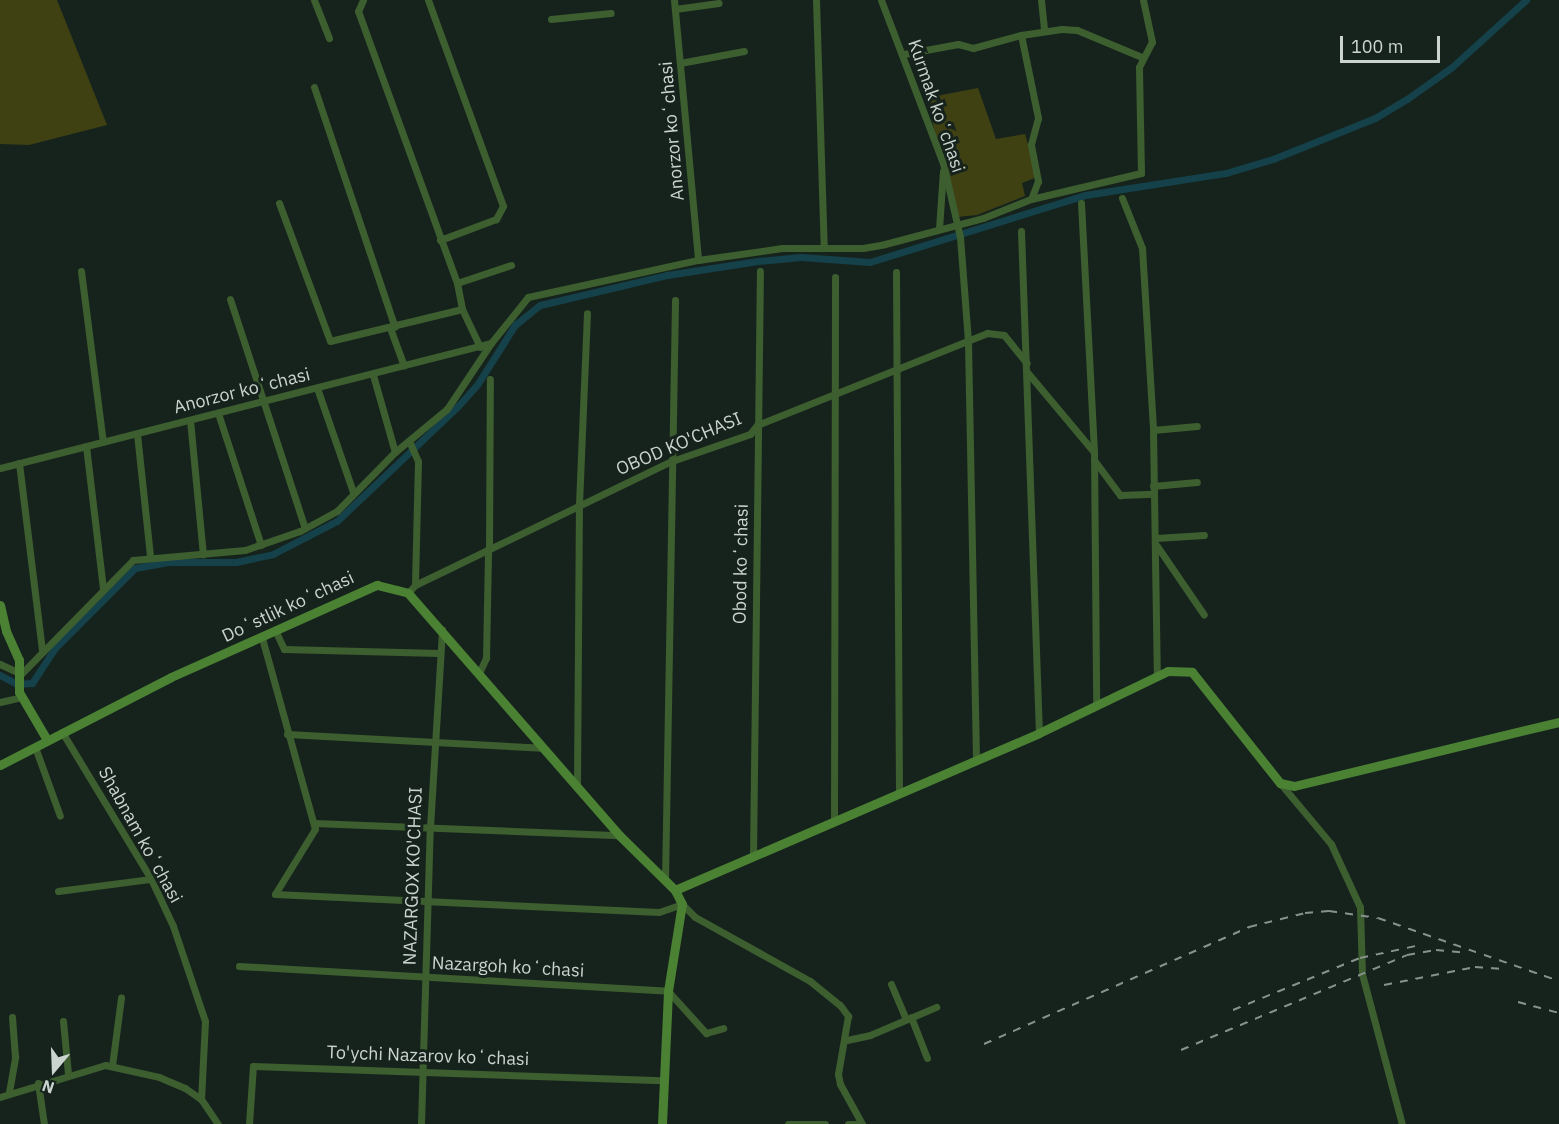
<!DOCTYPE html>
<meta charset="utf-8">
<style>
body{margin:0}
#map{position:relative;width:1559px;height:1124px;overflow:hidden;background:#16231d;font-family:"IBM Plex Sans",sans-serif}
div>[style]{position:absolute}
.green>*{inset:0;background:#3f4113}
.canal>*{height:7px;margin:-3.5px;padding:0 3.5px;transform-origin:3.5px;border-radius:3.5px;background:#15414a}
.street>*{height:7px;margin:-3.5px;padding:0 3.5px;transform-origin:3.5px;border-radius:3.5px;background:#3d5e2f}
.secondary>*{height:9px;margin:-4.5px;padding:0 4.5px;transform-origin:4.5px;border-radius:4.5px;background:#4b8133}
.rail>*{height:2px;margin-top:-1px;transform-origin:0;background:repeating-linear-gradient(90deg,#87928c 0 8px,transparent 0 16px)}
span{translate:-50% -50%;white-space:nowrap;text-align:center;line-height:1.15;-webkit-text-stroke:6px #16231d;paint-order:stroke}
.street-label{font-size:18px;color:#cbd4cf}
.north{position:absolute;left:24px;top:1040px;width:60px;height:60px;-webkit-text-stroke:4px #16231d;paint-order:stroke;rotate:199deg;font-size:16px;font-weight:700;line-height:24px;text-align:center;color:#cbd4cf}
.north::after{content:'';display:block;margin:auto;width:21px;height:27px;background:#cbd4cf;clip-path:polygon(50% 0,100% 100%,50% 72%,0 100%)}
.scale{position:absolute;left:1340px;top:36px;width:100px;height:27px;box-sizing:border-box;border:3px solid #cbd4cf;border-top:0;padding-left:8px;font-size:18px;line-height:21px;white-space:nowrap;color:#cbd4cf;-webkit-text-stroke:4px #16231d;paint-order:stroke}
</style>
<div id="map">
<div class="green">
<div style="clip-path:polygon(0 0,57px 0,107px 125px,29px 145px,0 144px)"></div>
<div style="clip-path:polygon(978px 88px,996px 139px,1025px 134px,1037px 177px,1022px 183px,1025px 196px,977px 215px,957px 217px,926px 98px)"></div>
</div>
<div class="canal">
<div style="left:0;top:675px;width:19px;rotate:28deg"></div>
<div style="left:17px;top:684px;width:15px;rotate:-4deg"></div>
<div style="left:32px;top:683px;width:42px;rotate:-56.7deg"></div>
<div style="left:55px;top:648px;width:113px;rotate:-45deg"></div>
<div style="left:135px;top:568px;width:35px;rotate:-10deg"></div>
<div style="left:169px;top:562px;width:67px"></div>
<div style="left:236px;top:562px;width:38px;rotate:-12deg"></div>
<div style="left:273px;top:554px;width:72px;rotate:-27.3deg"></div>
<div style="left:337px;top:521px;width:167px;rotate:-43.5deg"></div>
<div style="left:458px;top:406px;width:28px;rotate:-48deg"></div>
<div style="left:477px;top:385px;width:71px;rotate:-57.7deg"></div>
<div style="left:515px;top:325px;width:32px;rotate:-39deg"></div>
<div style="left:540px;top:305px;width:130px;rotate:-13.3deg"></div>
<div style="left:667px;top:275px;width:92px;rotate:-8.7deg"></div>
<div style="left:758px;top:261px;width:43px;rotate:-5.3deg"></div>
<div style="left:801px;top:257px;width:69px;rotate:4.1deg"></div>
<div style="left:870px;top:262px;width:225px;rotate:-17.3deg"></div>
<div style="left:1085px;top:195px;width:143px;rotate:-8.9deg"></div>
<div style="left:1226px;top:173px;width:49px;rotate:-16.6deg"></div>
<div style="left:1273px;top:159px;width:110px;rotate:-21.9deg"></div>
<div style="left:1375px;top:118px;width:37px;rotate:-31deg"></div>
<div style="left:1407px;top:99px;width:55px;rotate:-35.4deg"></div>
<div style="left:1452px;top:67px;width:100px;rotate:-42.2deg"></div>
</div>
<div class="street">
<div style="left:314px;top:0;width:41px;rotate:68.5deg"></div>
<div style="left:363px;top:0;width:12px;rotate:114deg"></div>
<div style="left:358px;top:11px;width:289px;rotate:70deg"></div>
<div style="left:457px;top:283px;width:26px;rotate:79deg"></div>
<div style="left:462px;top:309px;width:42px;rotate:64.7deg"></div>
<div style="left:428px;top:0;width:219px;rotate:70deg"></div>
<div style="left:503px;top:206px;width:15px;rotate:118deg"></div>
<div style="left:496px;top:219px;width:60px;rotate:159.4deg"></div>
<div style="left:674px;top:0;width:261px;rotate:84.7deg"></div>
<div style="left:816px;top:0;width:248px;rotate:88.2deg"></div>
<div style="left:881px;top:0;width:174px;rotate:69.2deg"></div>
<div style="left:943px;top:163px;width:76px;rotate:77.1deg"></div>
<div style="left:960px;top:237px;width:105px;rotate:85.6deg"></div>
<div style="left:968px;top:342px;width:418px;rotate:88.9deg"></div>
<div style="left:1041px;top:0;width:31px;rotate:84deg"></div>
<div style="left:675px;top:9px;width:44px;rotate:-7.8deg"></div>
<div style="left:551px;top:19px;width:60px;rotate:-5.7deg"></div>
<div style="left:1021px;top:35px;width:85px;rotate:78.4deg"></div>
<div style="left:1038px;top:118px;width:28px;rotate:105deg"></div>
<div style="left:1031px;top:145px;width:37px;rotate:79deg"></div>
<div style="left:1038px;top:181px;width:19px;rotate:111deg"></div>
<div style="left:904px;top:54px;width:55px;rotate:-10.5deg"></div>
<div style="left:958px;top:44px;width:16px;rotate:15deg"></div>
<div style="left:973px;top:48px;width:50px;rotate:-15.2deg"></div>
<div style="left:1021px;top:35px;width:41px;rotate:-8.3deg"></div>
<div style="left:1062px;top:29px;width:15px;rotate:4deg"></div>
<div style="left:1077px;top:30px;width:70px;rotate:22.6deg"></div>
<div style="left:680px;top:63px;width:65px;rotate:-10.6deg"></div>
<div style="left:314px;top:87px;width:253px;rotate:71.4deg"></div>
<div style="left:1122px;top:198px;width:54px;rotate:68.2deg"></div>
<div style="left:1142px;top:248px;width:182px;rotate:86.5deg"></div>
<div style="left:1153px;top:430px;width:246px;rotate:89.1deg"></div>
<div style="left:279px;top:203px;width:147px;rotate:69.7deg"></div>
<div style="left:330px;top:341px;width:136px;rotate:-13.6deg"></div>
<div style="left:1081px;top:203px;width:248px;rotate:87deg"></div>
<div style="left:1094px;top:451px;width:252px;rotate:89.5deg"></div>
<div style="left:939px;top:229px;width:58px;rotate:-86.1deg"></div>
<div style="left:1021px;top:231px;width:502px;rotate:87.95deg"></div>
<div style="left:81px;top:271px;width:172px;rotate:82.7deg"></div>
<div style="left:896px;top:272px;width:521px;rotate:89.67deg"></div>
<div style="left:457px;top:283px;width:57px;rotate:-18.4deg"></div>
<div style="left:230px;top:299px;width:241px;rotate:71.9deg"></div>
<div style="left:390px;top:328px;width:40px;rotate:69.8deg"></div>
<div style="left:1027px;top:372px;width:103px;rotate:50.1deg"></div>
<div style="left:373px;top:375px;width:80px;rotate:74.1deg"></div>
<div style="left:317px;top:388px;width:110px;rotate:70.9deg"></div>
<div style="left:218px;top:413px;width:139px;rotate:72deg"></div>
<div style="left:190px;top:420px;width:135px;rotate:84.5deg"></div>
<div style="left:1153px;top:430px;width:44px;rotate:-5.2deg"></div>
<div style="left:137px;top:434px;width:122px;rotate:83.9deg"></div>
<div style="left:409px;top:441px;width:22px;rotate:66deg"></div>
<div style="left:418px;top:461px;width:124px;rotate:91.4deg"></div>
<div style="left:86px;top:446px;width:143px;rotate:83.2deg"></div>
<div style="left:1094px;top:460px;width:44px;rotate:53.4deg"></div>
<div style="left:1120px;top:495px;width:33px;rotate:-2deg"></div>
<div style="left:19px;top:463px;width:189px;rotate:83deg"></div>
<div style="left:0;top:468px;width:507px;rotate:-14.28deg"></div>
<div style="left:1153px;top:486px;width:44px;rotate:-5.2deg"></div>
<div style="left:1156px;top:538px;width:48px;rotate:-3.6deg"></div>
<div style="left:1157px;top:546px;width:83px;rotate:55.7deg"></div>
<div style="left:489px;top:549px;width:170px;rotate:-89.7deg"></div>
<div style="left:408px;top:593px;width:11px;rotate:-49deg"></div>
<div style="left:415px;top:585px;width:285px;rotate:-25.8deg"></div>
<div style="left:672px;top:461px;width:83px;rotate:-19.1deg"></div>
<div style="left:750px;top:434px;width:11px;rotate:-52deg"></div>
<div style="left:757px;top:425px;width:248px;rotate:-21.8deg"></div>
<div style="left:987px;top:333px;width:17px;rotate:7deg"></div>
<div style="left:1004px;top:335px;width:36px;rotate:51deg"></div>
<div style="left:276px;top:632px;width:19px;rotate:65deg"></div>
<div style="left:284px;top:649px;width:155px;rotate:1.5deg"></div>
<div style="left:262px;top:638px;width:198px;rotate:74.5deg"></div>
<div style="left:315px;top:829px;width:76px;rotate:121.6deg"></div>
<div style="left:275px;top:894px;width:384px;rotate:2.7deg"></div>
<div style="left:659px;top:912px;width:24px;rotate:-19deg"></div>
<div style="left:682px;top:904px;width:18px;rotate:45deg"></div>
<div style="left:695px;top:917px;width:132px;rotate:29.1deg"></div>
<div style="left:810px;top:981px;width:38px;rotate:39deg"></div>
<div style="left:840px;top:1005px;width:14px;rotate:54deg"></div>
<div style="left:848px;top:1016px;width:59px;rotate:99.8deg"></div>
<div style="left:838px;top:1074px;width:10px;rotate:79deg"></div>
<div style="left:840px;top:1084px;width:46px;rotate:61.2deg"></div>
<div style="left:0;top:664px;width:23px;rotate:25deg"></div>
<div style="left:21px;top:674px;width:160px;rotate:-45.5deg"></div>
<div style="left:133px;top:560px;width:112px;rotate:-5.1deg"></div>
<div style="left:245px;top:550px;width:58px;rotate:-19.1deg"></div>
<div style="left:300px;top:531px;width:42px;rotate:-28.4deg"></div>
<div style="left:337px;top:511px;width:83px;rotate:-45.5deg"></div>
<div style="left:395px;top:452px;width:67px;rotate:-39.6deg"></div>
<div style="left:447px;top:409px;width:79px;rotate:-56.3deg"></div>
<div style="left:491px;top:343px;width:59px;rotate:-51.2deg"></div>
<div style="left:528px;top:297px;width:174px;rotate:-12.3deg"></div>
<div style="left:698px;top:260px;width:85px;rotate:-8.1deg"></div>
<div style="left:782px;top:248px;width:81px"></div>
<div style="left:863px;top:248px;width:22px;rotate:-10deg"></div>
<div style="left:885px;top:244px;width:101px;rotate:-14.9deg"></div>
<div style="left:983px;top:218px;width:52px;rotate:-21.6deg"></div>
<div style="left:1031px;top:199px;width:113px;rotate:-13.3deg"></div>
<div style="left:1141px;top:173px;width:106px;rotate:-91.1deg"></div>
<div style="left:1139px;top:67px;width:28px;rotate:-63deg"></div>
<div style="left:1152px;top:42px;width:43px;rotate:-102.1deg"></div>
<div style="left:479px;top:673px;width:17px;rotate:-65deg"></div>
<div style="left:486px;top:658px;width:109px;rotate:-88.9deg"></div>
<div style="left:0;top:702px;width:22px;rotate:-13deg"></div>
<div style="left:62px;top:732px;width:172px;rotate:58.8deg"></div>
<div style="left:151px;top:879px;width:52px;rotate:64.9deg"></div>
<div style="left:173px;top:926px;width:100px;rotate:71.4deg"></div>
<div style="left:205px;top:1021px;width:78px;rotate:92.9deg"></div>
<div style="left:287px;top:734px;width:255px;rotate:3.1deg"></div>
<div style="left:35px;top:747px;width:73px;rotate:70.1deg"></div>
<div style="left:1280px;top:783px;width:80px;rotate:50.1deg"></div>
<div style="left:1331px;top:844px;width:69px;rotate:65.3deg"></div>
<div style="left:1360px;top:907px;width:67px;rotate:88.3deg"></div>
<div style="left:1362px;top:974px;width:155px;rotate:75.1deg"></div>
<div style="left:577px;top:785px;width:281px;rotate:-89.6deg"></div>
<div style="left:579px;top:504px;width:191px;rotate:-87.6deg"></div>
<div style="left:834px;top:820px;width:543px;rotate:-89.89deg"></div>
<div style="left:314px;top:823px;width:305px;rotate:2.3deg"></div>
<div style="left:753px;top:857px;width:586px;rotate:-89.32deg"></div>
<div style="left:665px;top:881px;width:581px;rotate:-89.01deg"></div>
<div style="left:58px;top:891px;width:94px;rotate:-7.4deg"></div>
<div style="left:239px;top:966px;width:430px;rotate:3.3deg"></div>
<div style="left:668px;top:991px;width:57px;rotate:47.9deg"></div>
<div style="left:706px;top:1033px;width:18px;rotate:-16deg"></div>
<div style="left:891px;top:984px;width:38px;rotate:67deg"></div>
<div style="left:911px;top:1017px;width:44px;rotate:68.7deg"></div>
<div style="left:63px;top:1021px;width:53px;rotate:84.6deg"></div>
<div style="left:847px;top:1040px;width:24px;rotate:-12deg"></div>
<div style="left:870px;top:1035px;width:72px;rotate:-23deg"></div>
<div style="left:112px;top:1066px;width:69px;rotate:-82.5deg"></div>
<div style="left:38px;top:1083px;width:41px;rotate:81.7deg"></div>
<div style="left:9px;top:1092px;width:36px;rotate:-80deg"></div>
<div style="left:15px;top:1057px;width:40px;rotate:-94.3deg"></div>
<div style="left:0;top:1097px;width:110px;rotate:-16.9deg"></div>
<div style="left:105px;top:1065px;width:55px;rotate:12.5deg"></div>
<div style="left:159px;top:1077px;width:28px;rotate:23deg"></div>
<div style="left:185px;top:1088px;width:19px;rotate:35deg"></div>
<div style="left:201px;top:1099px;width:30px;rotate:56deg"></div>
<div style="left:249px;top:1124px;width:58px;rotate:-86.1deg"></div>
<div style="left:253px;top:1066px;width:409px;rotate:2deg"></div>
<div style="left:421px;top:1124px;width:297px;rotate:-88.3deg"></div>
<div style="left:430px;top:827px;width:198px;rotate:-86.5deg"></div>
<div style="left:788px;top:1124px;width:37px"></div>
<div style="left:848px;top:1124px;width:14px"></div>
</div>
<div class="secondary">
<div style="left:0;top:605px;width:27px;rotate:77deg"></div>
<div style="left:6px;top:631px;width:32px;rotate:66deg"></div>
<div style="left:19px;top:660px;width:32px;rotate:90deg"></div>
<div style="left:19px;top:692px;width:56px;rotate:59.7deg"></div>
<div style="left:0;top:765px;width:192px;rotate:-27.2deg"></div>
<div style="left:171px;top:677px;width:226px;rotate:-24.1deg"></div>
<div style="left:377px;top:585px;width:32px;rotate:14deg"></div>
<div style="left:408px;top:593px;width:321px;rotate:48.9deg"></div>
<div style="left:619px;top:835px;width:78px;rotate:44.5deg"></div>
<div style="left:675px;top:890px;width:396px;rotate:-23.3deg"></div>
<div style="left:1039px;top:733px;width:143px;rotate:-25.7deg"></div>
<div style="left:1168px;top:671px;width:24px;rotate:2deg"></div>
<div style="left:1192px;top:672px;width:142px;rotate:51.6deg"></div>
<div style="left:1280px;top:783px;width:14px;rotate:12deg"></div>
<div style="left:1294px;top:786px;width:273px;rotate:-13.6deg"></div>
<div style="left:662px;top:1124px;width:133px;rotate:-87.4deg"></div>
<div style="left:668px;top:991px;width:88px;rotate:-80.9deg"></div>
<div style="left:682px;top:904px;width:16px;rotate:-117deg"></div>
</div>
<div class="rail">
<div style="left:1384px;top:985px;width:93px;rotate:-11.2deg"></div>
<div style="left:1475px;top:967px;width:32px;rotate:4deg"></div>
<div style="left:1518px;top:1002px;width:42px;rotate:15deg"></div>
<div style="left:1233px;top:1010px;width:137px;rotate:-22.3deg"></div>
<div style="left:1360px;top:958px;width:61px;rotate:-12.2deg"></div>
<div style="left:984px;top:1044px;width:290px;rotate:-23.8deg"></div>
<div style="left:1249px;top:927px;width:58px;rotate:-14deg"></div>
<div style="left:1305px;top:913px;width:24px;rotate:-5deg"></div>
<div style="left:1329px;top:911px;width:49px;rotate:8.1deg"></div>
<div style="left:1378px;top:918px;width:192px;rotate:19.2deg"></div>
<div style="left:1181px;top:1050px;width:245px;rotate:-22.8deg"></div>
<div style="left:1407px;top:955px;width:29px;rotate:-10deg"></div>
<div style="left:1436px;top:950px;width:25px;rotate:5deg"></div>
</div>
<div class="street-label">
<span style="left:936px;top:106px;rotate:71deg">Kurmak koʻchasi</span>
<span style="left:672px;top:131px;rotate:-95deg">Anorzor koʻchasi</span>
<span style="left:242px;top:391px;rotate:-14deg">Anorzor koʻchasi</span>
<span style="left:679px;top:444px;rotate:-23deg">OBOD KO'CHASI</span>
<span style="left:741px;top:564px;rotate:-89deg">Obod koʻchasi</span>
<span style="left:288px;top:607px;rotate:-25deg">Doʻstlik koʻchasi</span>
<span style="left:140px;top:835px;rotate:61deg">Shabnam koʻchasi</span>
<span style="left:413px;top:876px;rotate:-88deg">NAZARGOX KO'CHASI</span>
<span style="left:508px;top:967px;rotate:3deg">Nazargoh koʻchasi</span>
<span style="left:428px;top:1056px;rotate:2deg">To'ychi Nazarov koʻchasi</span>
</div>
<div class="north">N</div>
<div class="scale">100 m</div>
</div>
